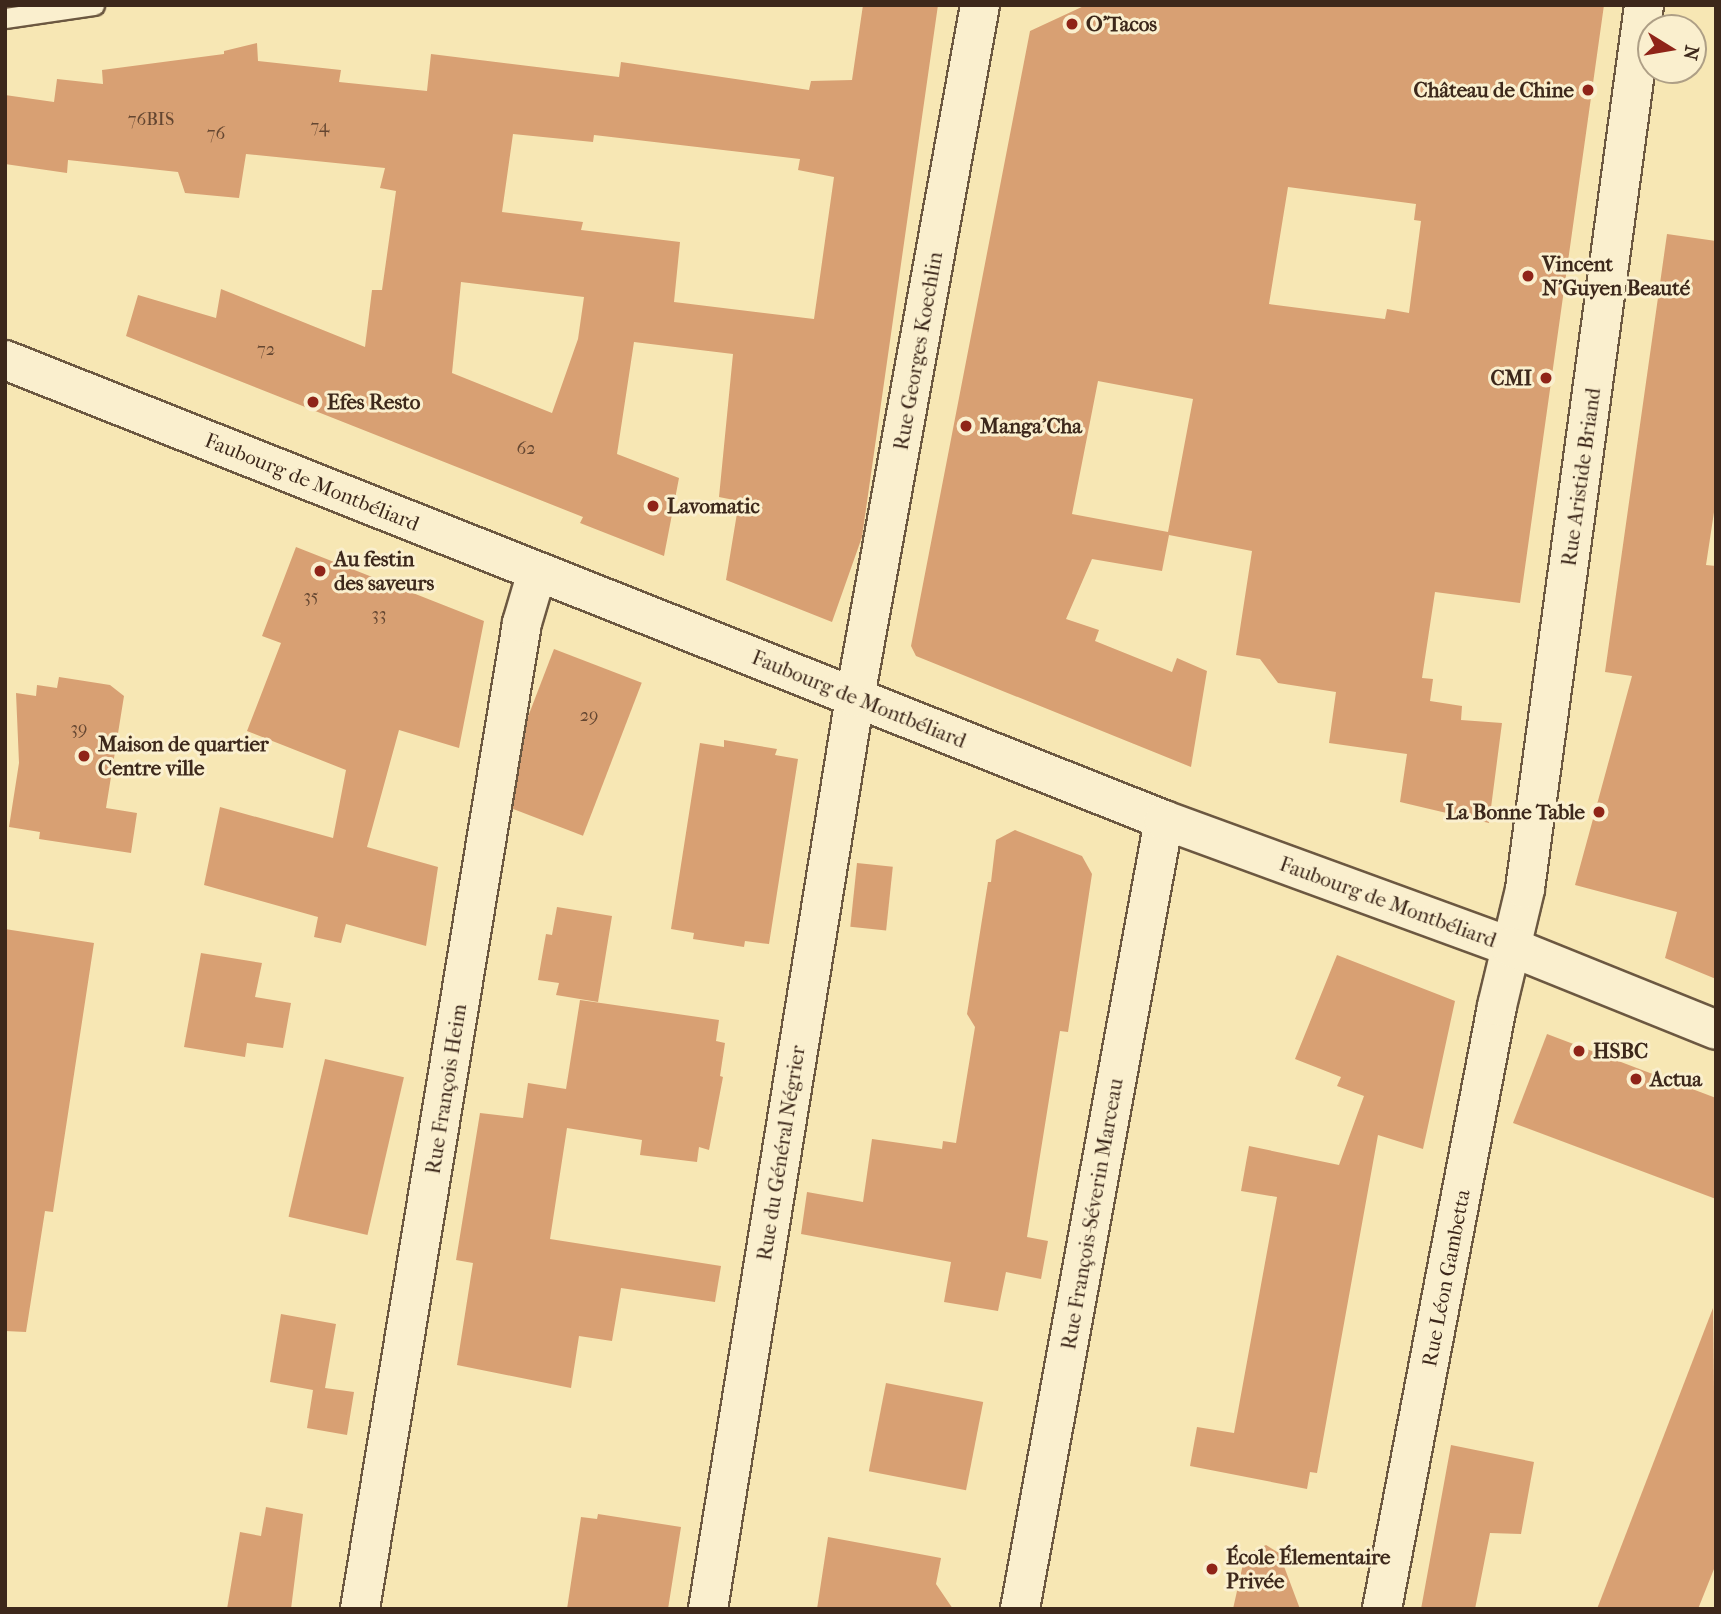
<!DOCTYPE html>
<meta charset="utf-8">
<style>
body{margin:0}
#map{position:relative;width:1721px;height:1614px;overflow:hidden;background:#f7e7b4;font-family:"IM FELL French Canon",serif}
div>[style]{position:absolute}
.building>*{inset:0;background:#d8a073;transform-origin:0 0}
.roads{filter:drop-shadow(2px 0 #6c5841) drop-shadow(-2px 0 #6c5841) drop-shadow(0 2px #6c5841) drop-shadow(0 -2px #6c5841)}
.lane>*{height:19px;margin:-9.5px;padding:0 9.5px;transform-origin:9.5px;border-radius:9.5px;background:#faefce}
.street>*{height:38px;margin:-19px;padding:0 19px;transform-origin:19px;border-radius:19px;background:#faefce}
.secondary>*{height:38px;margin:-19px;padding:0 19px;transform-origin:19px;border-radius:19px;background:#faefce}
.dots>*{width:19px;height:19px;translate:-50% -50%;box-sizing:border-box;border:4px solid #faefce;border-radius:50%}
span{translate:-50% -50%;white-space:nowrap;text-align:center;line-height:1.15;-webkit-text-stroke:6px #faefce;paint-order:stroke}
.number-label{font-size:18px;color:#644631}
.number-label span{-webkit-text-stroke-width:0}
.poi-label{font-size:21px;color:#3d281b;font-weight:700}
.left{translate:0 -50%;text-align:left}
.right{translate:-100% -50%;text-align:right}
.street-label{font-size:21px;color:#3d281b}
.frame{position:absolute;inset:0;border:7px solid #3d281b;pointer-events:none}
.north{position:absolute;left:1637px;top:14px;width:70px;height:70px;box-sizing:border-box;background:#faefce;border:2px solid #ae9f86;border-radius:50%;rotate:101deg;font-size:19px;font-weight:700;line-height:28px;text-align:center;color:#3d281b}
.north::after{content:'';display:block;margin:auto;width:24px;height:32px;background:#8f2418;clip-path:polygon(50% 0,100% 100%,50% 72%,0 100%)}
</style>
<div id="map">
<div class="building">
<div style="clip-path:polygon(evenodd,863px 5px,938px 5px,862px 537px,832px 622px,726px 580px,739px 501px,719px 497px,733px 354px,634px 342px,617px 454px,679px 478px,664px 556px,580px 523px,583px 517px,126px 336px,138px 295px,216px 318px,221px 289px,365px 347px,372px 290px,382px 290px,396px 191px,380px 188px,385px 168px,246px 154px,239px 198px,185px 193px,178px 172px,68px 160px,67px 173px,5px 164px,5px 95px,54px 102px,57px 79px,103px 84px,102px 70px,224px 54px,224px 51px,257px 43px,258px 61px,341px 70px,339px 82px,427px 91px,431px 54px,619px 77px,621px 62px,809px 90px,811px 81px,852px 80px,863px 5px,513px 134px,593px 142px,594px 135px,800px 159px,798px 170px,834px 177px,814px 319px,674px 302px,680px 242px,581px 230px,583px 222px,502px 212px,513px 134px,863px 5px,461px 282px,584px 297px,578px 339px,552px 413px,452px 373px,461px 282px)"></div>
<div style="clip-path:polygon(evenodd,1086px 5px,1604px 5px,1520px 603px,1435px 592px,1422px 678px,1433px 679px,1430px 701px,1462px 706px,1461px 720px,1502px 723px,1489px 823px,1400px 802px,1407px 754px,1329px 743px,1336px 692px,1278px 683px,1260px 659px,1236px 655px,1252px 551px,1169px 535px,1162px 571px,1092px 559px,1066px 619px,1099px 630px,1095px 641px,1172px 672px,1177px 658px,1207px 671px,1191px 767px,916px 656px,911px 646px,1030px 31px,1086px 5px,1288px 187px,1416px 204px,1414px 220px,1421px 221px,1409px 313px,1387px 309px,1385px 319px,1269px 304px,1288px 187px,1086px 5px,1098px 381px,1193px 399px,1168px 532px,1072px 514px,1098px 381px)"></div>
<div style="clip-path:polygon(1667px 234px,1716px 241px,1716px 499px,1706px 565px,1716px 566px,1716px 979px,1665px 958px,1677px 912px,1575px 885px,1632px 676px,1605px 672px)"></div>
<div style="clip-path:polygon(296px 547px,484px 621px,459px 748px,399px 730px,367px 847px,438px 867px,426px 946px,346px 924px,341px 943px,314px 937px,318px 917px,204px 885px,220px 807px,333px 838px,346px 770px,247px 731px,281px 643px,262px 636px)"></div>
<div style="left:554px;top:649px;width:94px;height:164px;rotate:21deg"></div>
<div style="clip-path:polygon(59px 677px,110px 685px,124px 696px,106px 808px,137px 813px,131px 853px,39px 839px,40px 832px,9px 827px,19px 763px,16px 693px,36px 696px,37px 685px,57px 688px)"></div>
<div style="clip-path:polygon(724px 740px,777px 749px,775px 755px,798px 759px,769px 944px,745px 941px,744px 947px,693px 939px,694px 933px,671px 929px,700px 743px,724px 747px)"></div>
<div style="clip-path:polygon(1015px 830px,1082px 856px,1092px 874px,1068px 1032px,1060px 1031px,1027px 1237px,1048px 1241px,1041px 1279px,1006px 1272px,998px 1311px,944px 1302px,951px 1262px,801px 1234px,807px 1192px,863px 1202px,872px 1139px,942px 1149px,943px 1141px,956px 1143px,975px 1027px,967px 1014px,988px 882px,991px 882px,996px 840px)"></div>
<div style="left:857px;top:863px;width:36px;height:64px;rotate:6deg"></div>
<div style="clip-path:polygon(557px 907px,612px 916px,598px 1002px,556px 995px,559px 983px,538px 980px,546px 934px,552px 935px)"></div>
<div style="clip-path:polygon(5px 929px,94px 943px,53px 1212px,45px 1211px,26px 1332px,5px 1331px)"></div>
<div style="clip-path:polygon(201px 953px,262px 963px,255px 997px,291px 1003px,283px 1048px,247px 1043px,245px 1057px,184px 1047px)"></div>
<div style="clip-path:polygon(1337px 955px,1455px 1001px,1423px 1149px,1378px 1135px,1317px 1473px,1310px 1472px,1307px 1489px,1190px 1466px,1197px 1427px,1234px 1433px,1277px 1197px,1241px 1191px,1249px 1146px,1339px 1165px,1364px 1096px,1337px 1086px,1341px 1077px,1295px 1059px)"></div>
<div style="clip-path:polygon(580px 1000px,719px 1020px,716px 1041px,725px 1043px,720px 1076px,723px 1077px,709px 1150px,699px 1147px,697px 1162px,640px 1155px,642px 1140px,567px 1128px,550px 1239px,721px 1266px,715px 1302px,621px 1288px,612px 1341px,579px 1336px,571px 1388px,457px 1365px,473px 1263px,456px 1260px,480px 1113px,523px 1118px,528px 1083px,566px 1089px)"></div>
<div style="clip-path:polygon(1547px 1034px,1716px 1098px,1716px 1199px,1513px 1123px)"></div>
<div style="left:325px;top:1059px;width:81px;height:162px;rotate:13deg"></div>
<div style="clip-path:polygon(1713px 1308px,1716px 1564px,1698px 1609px,1597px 1609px)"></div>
<div style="clip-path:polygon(281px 1314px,336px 1324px,325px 1388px,354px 1392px,347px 1435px,307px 1428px,313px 1390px,270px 1382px)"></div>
<div style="left:886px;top:1383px;width:99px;height:90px;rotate:11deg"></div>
<div style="clip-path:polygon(1451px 1445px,1534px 1462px,1521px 1534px,1490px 1533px,1475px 1609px,1421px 1609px)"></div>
<div style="clip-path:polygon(266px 1507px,303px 1514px,291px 1609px,227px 1609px,240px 1532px,261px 1536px)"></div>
<div style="clip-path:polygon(598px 1514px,681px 1527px,668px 1609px,567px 1609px,581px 1517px,597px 1519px)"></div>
<div style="clip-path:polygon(828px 1537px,941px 1558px,936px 1584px,953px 1609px,817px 1609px)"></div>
<div style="clip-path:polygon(1266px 1545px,1279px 1553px,1300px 1609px,1233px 1609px,1245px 1555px)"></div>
</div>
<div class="roads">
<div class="lane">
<div style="left:5px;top:18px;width:90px;rotate:-8.3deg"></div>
</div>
<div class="street">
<div style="left:360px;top:1609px;width:999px;rotate:-80.67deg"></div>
<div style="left:522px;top:623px;width:53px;rotate:-73.6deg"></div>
<div style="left:708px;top:1609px;width:924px;rotate:-80.84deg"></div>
<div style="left:1020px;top:1609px;width:802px;rotate:-79.66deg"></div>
<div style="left:1382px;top:1609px;width:614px;rotate:-79.2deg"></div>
<div style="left:1497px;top:1006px;width:120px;rotate:-76.5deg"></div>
<div style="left:1525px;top:889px;width:892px;rotate:-82.33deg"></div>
</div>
<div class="secondary">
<div style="left:5px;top:360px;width:1247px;rotate:21.65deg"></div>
<div style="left:1164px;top:820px;width:370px;rotate:20.1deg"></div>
<div style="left:1511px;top:947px;width:221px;rotate:22deg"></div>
<div style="left:855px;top:697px;width:703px;rotate:-79.76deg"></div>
</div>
</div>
<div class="dots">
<div style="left:1072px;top:24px;background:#8f2418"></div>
<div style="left:1588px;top:90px;background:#8f2418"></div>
<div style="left:1528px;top:276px;background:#8f2418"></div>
<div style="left:1546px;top:378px;background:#8f2418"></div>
<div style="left:313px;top:402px;background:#8f2418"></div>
<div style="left:966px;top:426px;background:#8f2418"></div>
<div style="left:653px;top:506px;background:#8f2418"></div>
<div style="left:320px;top:571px;background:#8f2418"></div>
<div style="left:84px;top:756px;background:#8f2418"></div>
<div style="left:1599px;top:812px;background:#8f2418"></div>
<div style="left:1579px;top:1051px;background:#8f2418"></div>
<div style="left:1636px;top:1079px;background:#8f2418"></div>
<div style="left:1212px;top:1569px;background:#8f2418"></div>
</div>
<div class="number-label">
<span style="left:151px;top:120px">76BIS</span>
<span style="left:320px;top:127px">74</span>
<span style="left:216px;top:134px">76</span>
<span style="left:266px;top:350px">72</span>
<span style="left:526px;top:449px">62</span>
<span style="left:311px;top:597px">35</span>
<span style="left:379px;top:615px">33</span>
<span style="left:589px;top:716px">29</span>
<span style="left:79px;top:729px">39</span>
</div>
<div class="poi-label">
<span class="left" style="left:1086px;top:24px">O'Tacos</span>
<span class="right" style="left:1574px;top:90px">Château de Chine</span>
<span class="left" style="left:1542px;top:276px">Vincent<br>N'Guyen Beauté</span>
<span class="right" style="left:1532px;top:378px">CMI</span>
<span class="left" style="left:327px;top:402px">Efes Resto</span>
<span class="left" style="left:980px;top:426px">Manga'Cha</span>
<span class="left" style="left:667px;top:506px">Lavomatic</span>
<span class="left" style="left:334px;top:571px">Au festin<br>des saveurs</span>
<span class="left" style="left:98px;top:756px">Maison de quartier<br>Centre ville</span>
<span class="right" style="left:1585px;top:812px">La Bonne Table</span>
<span class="left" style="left:1593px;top:1051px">HSBC</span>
<span class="left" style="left:1650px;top:1079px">Actua</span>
<span class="left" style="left:1226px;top:1569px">École Élementaire<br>Privée</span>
</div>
<div class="street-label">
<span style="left:918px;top:351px;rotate:-80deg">Rue Georges Koechlin</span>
<span style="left:1581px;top:477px;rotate:-82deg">Rue Aristide Briand</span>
<span style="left:312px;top:482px;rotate:22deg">Faubourg de Montbéliard</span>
<span style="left:859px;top:699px;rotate:22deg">Faubourg de Montbéliard</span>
<span style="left:1388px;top:902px;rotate:20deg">Faubourg de Montbéliard</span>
<span style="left:446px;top:1089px;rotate:-81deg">Rue François Heim</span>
<span style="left:781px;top:1153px;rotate:-81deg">Rue du Général Négrier</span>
<span style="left:1092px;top:1214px;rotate:-80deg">Rue François-Séverin Marceau</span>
<span style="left:1446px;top:1278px;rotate:-79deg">Rue Léon Gambetta</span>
</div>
<div class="frame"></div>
<div class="north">N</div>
</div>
